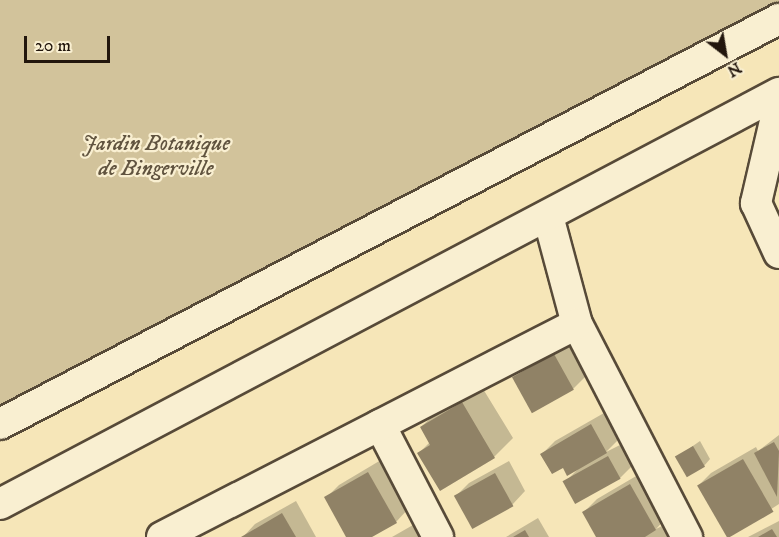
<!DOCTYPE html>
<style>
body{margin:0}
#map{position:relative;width:779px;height:537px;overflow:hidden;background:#f6e6b8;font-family:"IM FELL DW Pica",serif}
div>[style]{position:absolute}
.green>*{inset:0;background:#d2c39b}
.shadow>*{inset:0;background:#0003}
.building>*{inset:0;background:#908266;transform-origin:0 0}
.roads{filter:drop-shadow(2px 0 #574a38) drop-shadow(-2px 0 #574a38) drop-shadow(0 2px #574a38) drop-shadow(0 -2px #574a38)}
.minor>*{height:30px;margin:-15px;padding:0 15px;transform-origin:15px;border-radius:15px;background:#f9efd1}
span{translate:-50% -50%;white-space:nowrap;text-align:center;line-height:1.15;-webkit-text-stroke:4.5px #f9efd1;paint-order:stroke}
.park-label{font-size:22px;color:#60533f;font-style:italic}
.north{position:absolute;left:695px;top:24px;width:60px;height:60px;-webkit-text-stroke:4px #f9efd1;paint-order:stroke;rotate:149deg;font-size:16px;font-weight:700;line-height:24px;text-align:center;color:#22160d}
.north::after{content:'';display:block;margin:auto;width:21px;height:27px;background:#22160d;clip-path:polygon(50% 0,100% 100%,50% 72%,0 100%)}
.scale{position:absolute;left:24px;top:36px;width:86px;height:27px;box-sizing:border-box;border:3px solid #22160d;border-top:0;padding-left:8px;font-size:18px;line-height:21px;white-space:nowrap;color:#22160d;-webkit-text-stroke:4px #f9efd1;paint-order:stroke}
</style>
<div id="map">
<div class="green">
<div style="clip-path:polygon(0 0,779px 0,779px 7px,0 413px)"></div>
</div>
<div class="shadow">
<div style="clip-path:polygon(567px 342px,586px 376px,573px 389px,514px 379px,527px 366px)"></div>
<div style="clip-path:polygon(480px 384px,513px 438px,494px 457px,440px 489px,419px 453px,430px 442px,421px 427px,440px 409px)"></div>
<div style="clip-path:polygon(604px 413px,619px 439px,606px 452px,622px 444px,633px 465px,620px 478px,565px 482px,578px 469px,563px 466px,542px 454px,555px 441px)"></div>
<div style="clip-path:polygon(779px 435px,779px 504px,728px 537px,698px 486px,711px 473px,756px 447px,758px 451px)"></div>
<div style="clip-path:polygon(700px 441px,710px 459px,704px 466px,677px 457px)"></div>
<div style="clip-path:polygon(381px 460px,409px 508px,396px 522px,369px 537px,348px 537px,326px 498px,339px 485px)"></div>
<div style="clip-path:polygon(509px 461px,525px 491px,512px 505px,472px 526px,456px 496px,469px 483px)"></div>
<div style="clip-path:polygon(643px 472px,668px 516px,656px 529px,666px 524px,673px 537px,598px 537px,584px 512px,597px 499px)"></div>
<div style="clip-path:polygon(296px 501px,316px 537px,243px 537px,255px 524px)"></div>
<div style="clip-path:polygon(538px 518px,549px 537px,506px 537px)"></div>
<div style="clip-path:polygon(779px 521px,779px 537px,748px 537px)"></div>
<div style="clip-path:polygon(413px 525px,419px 537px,392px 537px)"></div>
</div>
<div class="building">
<div style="left:554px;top:354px;width:41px;height:48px;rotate:61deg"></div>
<div style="clip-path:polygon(462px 402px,495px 458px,440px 491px,417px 453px,430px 445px,420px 427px)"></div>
<div style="clip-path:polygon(591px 424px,607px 453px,567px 476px,563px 468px,552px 474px,540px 454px)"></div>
<div style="clip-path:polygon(774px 442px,779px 451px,777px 497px,754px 453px)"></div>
<div style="left:693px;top:446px;width:24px;height:21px;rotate:60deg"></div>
<div style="left:608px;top:456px;width:26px;height:52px;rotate:61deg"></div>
<div style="left:743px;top:459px;width:61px;height:53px;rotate:60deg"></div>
<div style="clip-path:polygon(368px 472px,397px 523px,372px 537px,346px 537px,324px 497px)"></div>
<div style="left:495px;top:473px;width:38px;height:47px;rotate:61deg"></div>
<div style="clip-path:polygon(630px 484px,656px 530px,645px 537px,596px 537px,582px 512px)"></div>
<div style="clip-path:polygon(282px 513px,296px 537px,241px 537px)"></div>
<div style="clip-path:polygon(772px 529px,777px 537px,758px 537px)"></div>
<div style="clip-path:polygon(525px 530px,529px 537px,513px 537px)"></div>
</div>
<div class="roads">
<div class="minor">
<div style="left:779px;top:104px;width:102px;rotate:103.1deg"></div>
<div style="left:756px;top:203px;width:55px;rotate:65.3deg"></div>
<div style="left:548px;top:216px;width:112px;rotate:75deg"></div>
<div style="left:577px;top:324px;width:240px;rotate:62.7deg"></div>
<div style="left:0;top:424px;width:878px;rotate:-27.47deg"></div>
<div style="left:380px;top:425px;width:126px;rotate:62.6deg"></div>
<div style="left:0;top:504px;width:881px;rotate:-27.82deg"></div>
<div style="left:162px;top:537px;width:466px;rotate:-27.2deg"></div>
</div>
</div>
<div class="park-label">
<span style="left:156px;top:156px">Jardin Botanique<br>de Bingerville</span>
</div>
<div class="north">N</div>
<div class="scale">20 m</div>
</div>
